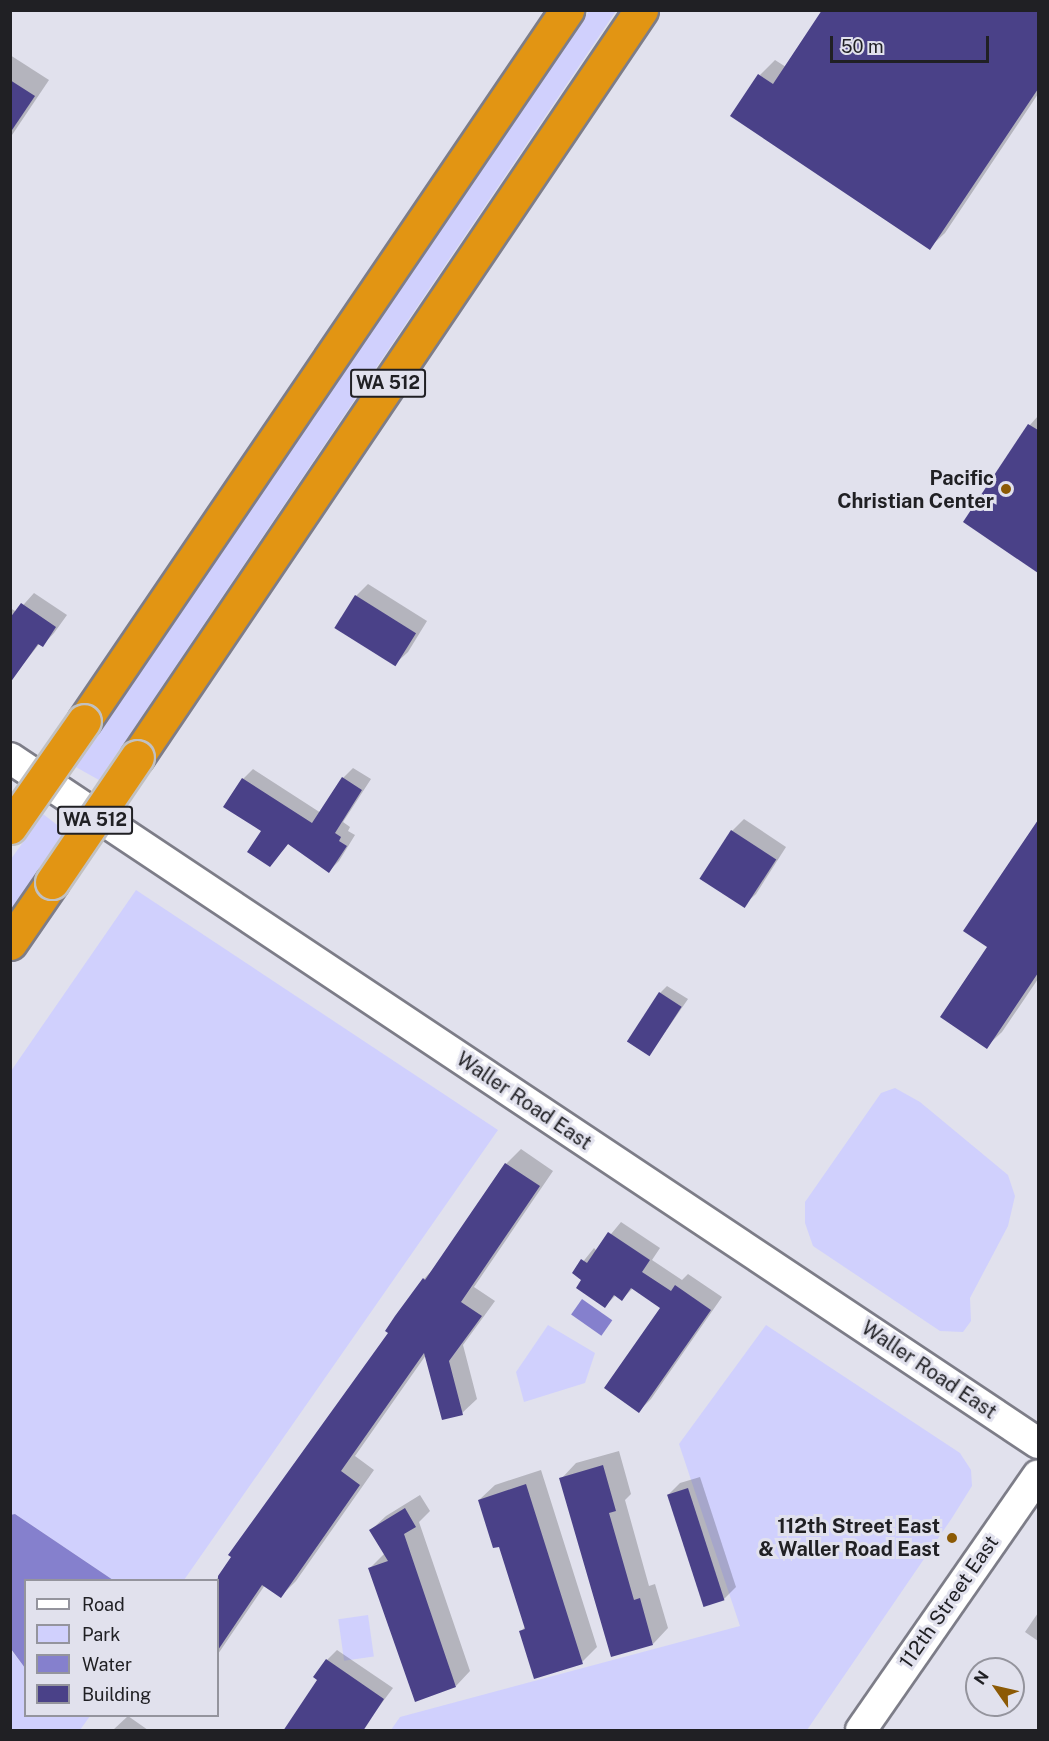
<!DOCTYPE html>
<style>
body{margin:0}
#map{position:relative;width:1049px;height:1741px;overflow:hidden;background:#e1e1ed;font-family:"Public Sans",sans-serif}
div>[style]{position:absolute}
.green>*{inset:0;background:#d0d0fd;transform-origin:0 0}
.water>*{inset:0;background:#8580cd;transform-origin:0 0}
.shadow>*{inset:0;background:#0003}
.building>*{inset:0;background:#4a4188;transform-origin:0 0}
.roads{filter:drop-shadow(2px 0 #7d7d88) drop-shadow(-2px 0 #7d7d88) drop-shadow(0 2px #7d7d88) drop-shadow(0 -2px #7d7d88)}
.secondary>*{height:30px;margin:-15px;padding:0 15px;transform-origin:15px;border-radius:15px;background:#fff}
.highway>*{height:33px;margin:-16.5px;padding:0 16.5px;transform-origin:16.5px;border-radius:16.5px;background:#e29513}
.bridges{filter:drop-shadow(2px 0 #c1c1c2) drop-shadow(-2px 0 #c1c1c2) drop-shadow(0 2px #c1c1c2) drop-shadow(0 -2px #c1c1c2)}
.highway-bridge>*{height:33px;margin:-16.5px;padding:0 16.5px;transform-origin:16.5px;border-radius:16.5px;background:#e29513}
.dots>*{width:16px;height:16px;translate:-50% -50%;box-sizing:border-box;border:3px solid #e1e1ed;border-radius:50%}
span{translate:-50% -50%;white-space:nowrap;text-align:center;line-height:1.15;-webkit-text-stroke:6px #e1e1ed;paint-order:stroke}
.shield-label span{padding:2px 4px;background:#e1e1ed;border:2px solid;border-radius:4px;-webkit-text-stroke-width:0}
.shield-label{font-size:18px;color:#202024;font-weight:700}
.poi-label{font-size:20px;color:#202024;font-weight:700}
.right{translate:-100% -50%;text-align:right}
.street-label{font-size:20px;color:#202024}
.frame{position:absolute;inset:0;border:12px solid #202024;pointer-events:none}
.legend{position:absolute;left:24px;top:1579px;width:195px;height:138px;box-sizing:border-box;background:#e1e1ed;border:2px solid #94949d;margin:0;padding:8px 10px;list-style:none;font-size:18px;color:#202024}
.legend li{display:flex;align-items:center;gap:12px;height:30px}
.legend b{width:30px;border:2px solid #94949d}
.north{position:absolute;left:965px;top:1657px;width:60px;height:60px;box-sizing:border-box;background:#e1e1ed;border:2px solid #94949d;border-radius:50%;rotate:304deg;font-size:16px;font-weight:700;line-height:24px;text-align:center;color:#202024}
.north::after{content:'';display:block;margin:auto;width:21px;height:27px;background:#8c5a05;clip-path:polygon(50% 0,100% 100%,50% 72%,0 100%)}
.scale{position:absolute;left:830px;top:36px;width:159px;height:27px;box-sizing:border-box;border:3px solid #202024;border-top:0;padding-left:8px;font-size:18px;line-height:21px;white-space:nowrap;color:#202024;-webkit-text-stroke:4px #e1e1ed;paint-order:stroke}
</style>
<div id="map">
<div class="green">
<div style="clip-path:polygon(589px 11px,616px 11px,99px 780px,74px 766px)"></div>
<div style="clip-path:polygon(43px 814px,65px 831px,11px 911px,11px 859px)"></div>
<div style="clip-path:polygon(136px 890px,498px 1130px,184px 1580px,113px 1580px,15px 1514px,11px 1515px,11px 1071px)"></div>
<div style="clip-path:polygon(895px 1088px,920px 1102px,1008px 1175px,1015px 1196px,1008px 1226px,970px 1298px,971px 1321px,963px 1332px,940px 1331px,813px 1246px,805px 1223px,805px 1202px,881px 1093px)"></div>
<div style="clip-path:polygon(548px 1325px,595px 1353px,585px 1383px,524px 1402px,516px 1372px)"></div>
<div style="clip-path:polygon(766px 1325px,960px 1453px,971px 1470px,972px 1486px,952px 1518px,807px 1730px,391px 1730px,400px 1717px,740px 1626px,679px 1444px)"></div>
<div style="left:368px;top:1615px;width:42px;height:30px;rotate:82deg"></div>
<div style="clip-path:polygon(10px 1649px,25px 1668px,26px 1716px,90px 1716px,80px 1730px,11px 1730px)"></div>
</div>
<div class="water">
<div style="left:582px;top:1299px;width:37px;height:19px;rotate:35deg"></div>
<div style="clip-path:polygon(15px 1514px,113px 1580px,26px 1580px,25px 1668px,11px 1649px,10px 1515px)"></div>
</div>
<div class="shadow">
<div style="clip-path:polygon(824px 10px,1038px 10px,1038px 94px,945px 233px,929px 248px,760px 75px,775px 60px,786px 67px)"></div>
<div style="clip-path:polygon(10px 55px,49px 80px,10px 138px)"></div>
<div style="clip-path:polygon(1038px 416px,1038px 571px,965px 521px,1030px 425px)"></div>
<div style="clip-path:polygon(368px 584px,427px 621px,408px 652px,396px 663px,356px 596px)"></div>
<div style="clip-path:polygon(34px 593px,67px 615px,54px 633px,43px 645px,40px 643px,16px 673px,10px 669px,10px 608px,17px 612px)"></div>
<div style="clip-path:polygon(353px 768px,371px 779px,343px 822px,350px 827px,348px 831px,355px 835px,339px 861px,329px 871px,289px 843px,270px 865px,263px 831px,243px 779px,253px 769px,321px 813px,343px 778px)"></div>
<div style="clip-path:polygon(744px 819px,786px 847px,756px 894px,744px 905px,701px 878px,732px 831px)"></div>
<div style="clip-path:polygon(1038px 823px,1038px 979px,1002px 1032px,986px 1047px,989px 947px,965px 930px)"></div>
<div style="clip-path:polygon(667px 986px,688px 999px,650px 1054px,660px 993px)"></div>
<div style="clip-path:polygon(521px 1149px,553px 1171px,474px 1287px,495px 1301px,463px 1345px,477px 1399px,462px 1413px,426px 1355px,355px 1456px,374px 1470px,296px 1581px,281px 1596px,265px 1585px,218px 1654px,216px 1580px,390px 1333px,396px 1316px,424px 1279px,437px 1265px,506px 1164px)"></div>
<div style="clip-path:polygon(621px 1222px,660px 1248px,652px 1260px,682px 1280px,688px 1274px,722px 1297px,651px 1399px,639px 1411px,662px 1307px,633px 1288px,622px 1299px,616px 1295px,605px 1306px,583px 1279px,574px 1273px,594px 1248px,597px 1251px)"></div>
<div style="clip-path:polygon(619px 1451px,631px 1494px,625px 1500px,649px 1586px,655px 1584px,668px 1628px,653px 1644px,561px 1479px,576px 1463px)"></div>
<div style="clip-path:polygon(541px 1470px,597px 1647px,582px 1662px,521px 1631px,526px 1626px,500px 1545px,479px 1500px,495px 1485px)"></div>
<div style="clip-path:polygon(700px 1477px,736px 1587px,724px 1599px,668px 1495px,680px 1483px)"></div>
<div style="clip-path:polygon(420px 1495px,430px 1511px,419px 1522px,470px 1671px,456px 1686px,370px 1568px,385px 1553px,371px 1530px,386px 1516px)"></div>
<div style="clip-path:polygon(1038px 1613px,1038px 1641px,1025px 1632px)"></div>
<div style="clip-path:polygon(337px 1650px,393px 1688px,372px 1716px,319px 1680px,327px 1660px)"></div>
<div style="clip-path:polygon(128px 1716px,148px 1730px,113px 1730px)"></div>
</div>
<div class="building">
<div style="clip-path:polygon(822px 10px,1038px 10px,1038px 89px,930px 250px,730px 116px,758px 74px,773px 84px)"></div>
<div style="clip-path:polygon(10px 80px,35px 96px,10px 133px)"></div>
<div style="clip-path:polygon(1028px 424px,1038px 430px,1038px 573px,963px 522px)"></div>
<div style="left:355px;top:595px;width:72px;height:39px;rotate:32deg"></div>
<div style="clip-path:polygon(21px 603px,56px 627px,43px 647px,38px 644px,10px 683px,10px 618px)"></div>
<div style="clip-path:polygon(342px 777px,362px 790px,335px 833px,341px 837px,339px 841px,347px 846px,329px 873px,288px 844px,270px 867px,247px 852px,261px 831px,223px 807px,242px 778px,312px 823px)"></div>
<div style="clip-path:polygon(1038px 820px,1038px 973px,987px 1049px,940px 1017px,987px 947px,963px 931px)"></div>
<div style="left:731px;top:830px;width:54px;height:58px;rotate:33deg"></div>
<div style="left:659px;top:992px;width:27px;height:59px;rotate:33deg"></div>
<div style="clip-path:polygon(505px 1163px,540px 1186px,461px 1302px,482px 1316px,449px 1361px,463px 1415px,442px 1420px,424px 1353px,341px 1471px,360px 1485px,281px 1598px,262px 1585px,218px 1650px,218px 1576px,231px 1557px,228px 1555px,388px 1333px,385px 1331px,395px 1316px,423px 1278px,425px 1280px)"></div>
<div style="clip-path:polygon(608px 1232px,650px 1260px,642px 1272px,671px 1291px,675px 1285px,711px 1310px,639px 1413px,604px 1388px,660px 1308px,631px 1288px,622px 1301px,614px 1295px,605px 1308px,576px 1288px,581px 1280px,572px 1273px,581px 1259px,587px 1263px)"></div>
<div style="clip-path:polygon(603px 1465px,616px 1511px,609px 1513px,634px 1600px,640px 1598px,653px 1645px,611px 1657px,559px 1478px)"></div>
<div style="clip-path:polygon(526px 1484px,583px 1664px,534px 1679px,519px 1631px,525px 1629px,499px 1547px,493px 1548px,478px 1500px)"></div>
<div style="left:688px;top:1488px;width:118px;height:22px;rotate:72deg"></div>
<div style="clip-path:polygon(405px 1508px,416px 1527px,404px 1534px,456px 1687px,415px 1702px,368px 1568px,388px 1561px,369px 1530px)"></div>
<div style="clip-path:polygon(326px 1659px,384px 1699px,363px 1731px,283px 1731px,317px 1680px,313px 1677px)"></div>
</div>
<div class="roads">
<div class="secondary">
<div style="left:10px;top:758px;width:1235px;rotate:33.68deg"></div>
<div style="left:861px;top:1730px;width:310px;rotate:-55.2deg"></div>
</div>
<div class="highway">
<div style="left:84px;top:721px;width:860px;rotate:-55.81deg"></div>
<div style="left:137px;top:757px;width:901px;rotate:-55.99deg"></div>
<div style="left:10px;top:943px;width:74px;rotate:-55.5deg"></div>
</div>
</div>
<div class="bridges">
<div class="highway-bridge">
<div style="left:10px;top:827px;width:129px;rotate:-55.1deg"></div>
<div style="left:52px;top:882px;width:151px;rotate:-55.8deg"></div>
</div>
</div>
<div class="dots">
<div style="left:1006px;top:489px;background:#8c5a05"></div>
<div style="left:952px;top:1538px;background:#8c5a05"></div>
</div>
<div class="shield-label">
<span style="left:388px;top:383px">WA 512</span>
<span style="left:95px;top:820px">WA 512</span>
</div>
<div class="poi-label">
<span class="right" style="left:994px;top:490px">Pacific<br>Christian Center</span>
<span class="right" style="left:940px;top:1538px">112th Street East<br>&amp; Waller Road East</span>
</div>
<div class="street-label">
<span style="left:524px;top:1101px;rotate:34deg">Waller Road East</span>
<span style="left:929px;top:1370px;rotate:34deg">Waller Road East</span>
<span style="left:949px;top:1602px;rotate:-55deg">112th Street East</span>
</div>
<div class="frame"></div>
<ul class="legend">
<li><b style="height:8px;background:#fff"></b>Road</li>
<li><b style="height:16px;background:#d0d0fd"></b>Park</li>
<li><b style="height:16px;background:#8580cd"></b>Water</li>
<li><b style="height:16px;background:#4a4188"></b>Building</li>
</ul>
<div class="north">N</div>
<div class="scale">50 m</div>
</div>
